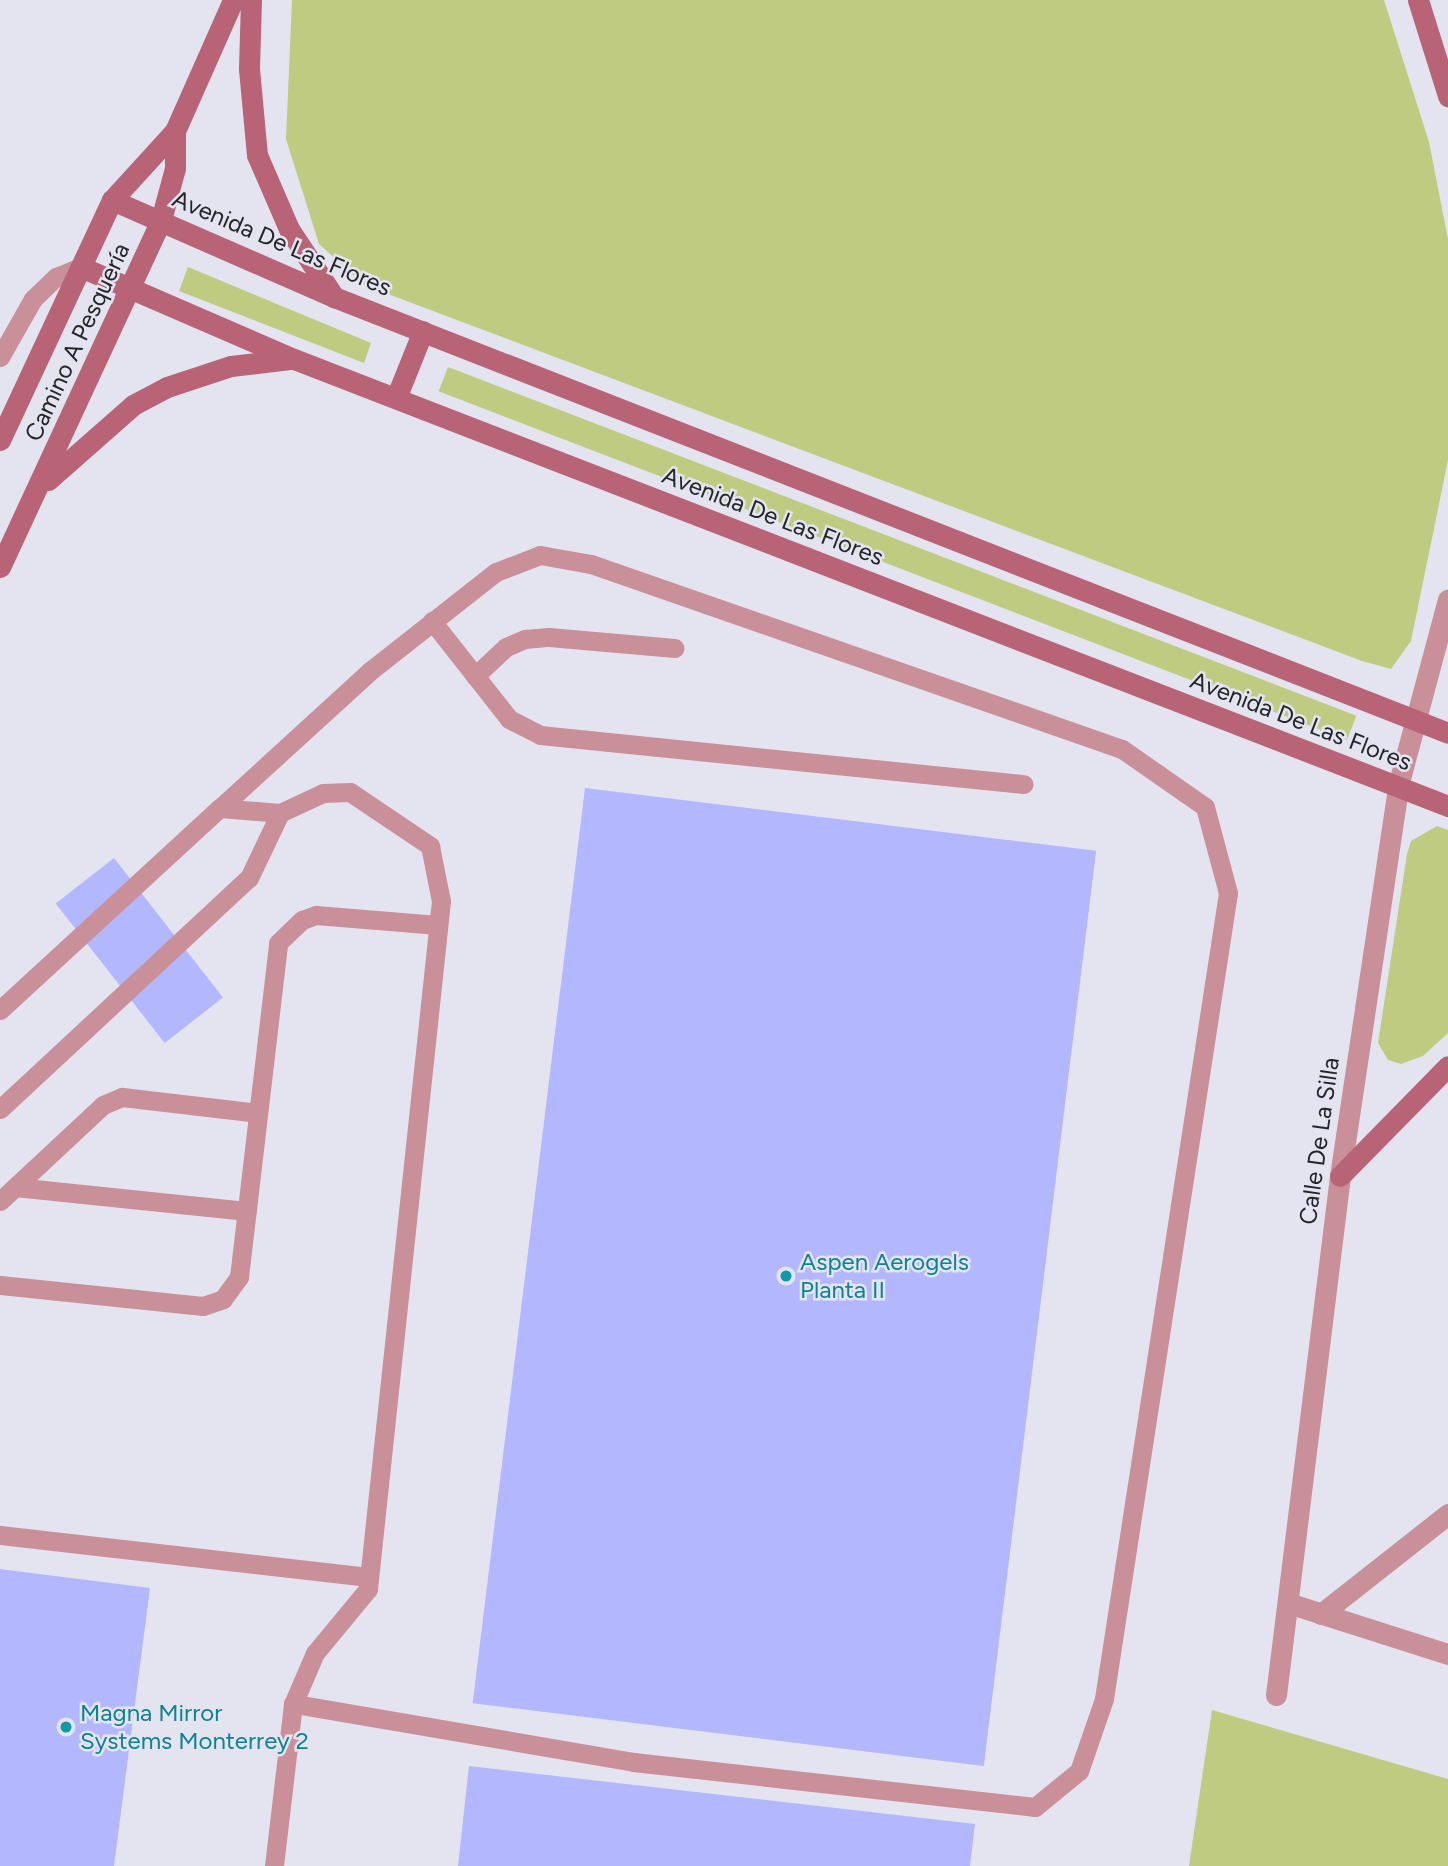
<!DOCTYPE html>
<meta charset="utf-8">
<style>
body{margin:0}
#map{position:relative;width:1448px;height:1866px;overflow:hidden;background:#e3e4f0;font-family:Figtree,sans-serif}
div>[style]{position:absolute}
.green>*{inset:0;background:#c0cb82;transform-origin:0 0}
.building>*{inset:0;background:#b3b7fe;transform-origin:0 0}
.lane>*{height:19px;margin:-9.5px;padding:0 9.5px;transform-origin:9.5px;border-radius:9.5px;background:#ca909a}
.street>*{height:21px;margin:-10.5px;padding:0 10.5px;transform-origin:10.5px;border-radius:10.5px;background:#ca909a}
.secondary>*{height:21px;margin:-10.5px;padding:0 10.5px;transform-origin:10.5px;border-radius:10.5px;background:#b86476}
.dots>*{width:19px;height:19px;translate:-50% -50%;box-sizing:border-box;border:4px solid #e3e4f0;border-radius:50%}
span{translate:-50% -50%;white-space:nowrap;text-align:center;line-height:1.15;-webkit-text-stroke:5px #e3e4f0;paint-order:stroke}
.street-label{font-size:24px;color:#242429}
.culture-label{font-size:24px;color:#0d838f}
.left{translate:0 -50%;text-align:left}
</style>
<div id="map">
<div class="green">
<div style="clip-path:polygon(292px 0,1384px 0,1429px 142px,1448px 239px,1448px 460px,1411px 641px,1391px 669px,1362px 661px,364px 285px,319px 244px,286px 139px)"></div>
<div style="clip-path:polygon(188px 267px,371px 343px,364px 363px,179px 291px)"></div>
<div style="left:448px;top:367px;width:973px;height:26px;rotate:21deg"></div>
<div style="clip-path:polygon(1437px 826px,1448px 830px,1448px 1033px,1423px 1056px,1401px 1064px,1388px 1060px,1378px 1043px,1407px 854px,1411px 841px)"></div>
<div style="clip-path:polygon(1212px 1710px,1448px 1779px,1448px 1866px,1189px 1866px)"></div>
</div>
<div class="building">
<div style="left:585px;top:788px;width:515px;height:922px;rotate:7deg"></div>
<div style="left:114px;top:858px;width:177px;height:74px;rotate:52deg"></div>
<div style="clip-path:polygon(0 1569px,150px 1588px,114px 1866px,0 1866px)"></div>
<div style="clip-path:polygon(469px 1766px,975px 1824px,970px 1866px,458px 1866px)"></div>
</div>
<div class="lane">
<div style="left:0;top:357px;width:67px;rotate:-60.4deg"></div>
<div style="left:33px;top:299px;width:32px;rotate:-44deg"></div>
<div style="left:56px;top:277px;width:27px;rotate:-22deg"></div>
<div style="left:432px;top:621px;width:125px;rotate:51.8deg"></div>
<div style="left:509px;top:719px;width:35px;rotate:27deg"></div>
<div style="left:540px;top:735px;width:486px;rotate:5.8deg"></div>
<div style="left:475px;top:676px;width:42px;rotate:-43.1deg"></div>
<div style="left:506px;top:647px;width:21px;rotate:-23deg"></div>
<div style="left:525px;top:639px;width:24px;rotate:-5deg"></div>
<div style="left:549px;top:637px;width:126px;rotate:5deg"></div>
<div style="left:220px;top:808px;width:203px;rotate:-42.4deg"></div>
<div style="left:370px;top:671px;width:160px;rotate:-38.2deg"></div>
<div style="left:496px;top:572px;width:47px;rotate:-21.1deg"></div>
<div style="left:540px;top:555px;width:52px;rotate:10deg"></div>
<div style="left:591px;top:564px;width:562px;rotate:19.21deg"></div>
<div style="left:1122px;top:749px;width:101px;rotate:34.9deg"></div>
<div style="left:1205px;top:807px;width:89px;rotate:75deg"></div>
<div style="left:1228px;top:893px;width:815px;rotate:98.75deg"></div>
<div style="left:1104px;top:1699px;width:76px;rotate:109.1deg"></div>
<div style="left:1079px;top:1771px;width:57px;rotate:140.7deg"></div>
<div style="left:1035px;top:1807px;width:404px;rotate:-173.6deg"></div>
<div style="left:634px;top:1762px;width:346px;rotate:-170.3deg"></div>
<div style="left:0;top:1010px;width:299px;rotate:-42.6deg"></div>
<div style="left:220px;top:808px;width:60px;rotate:4.8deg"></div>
<div style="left:280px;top:813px;width:47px;rotate:-24.9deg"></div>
<div style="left:323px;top:793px;width:27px;rotate:-2deg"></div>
<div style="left:350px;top:792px;width:97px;rotate:34deg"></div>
<div style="left:430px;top:846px;width:56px;rotate:78.7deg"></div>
<div style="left:441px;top:901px;width:692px;rotate:96.06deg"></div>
<div style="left:368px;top:1589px;width:83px;rotate:129.6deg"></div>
<div style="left:315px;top:1653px;width:56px;rotate:113.3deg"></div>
<div style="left:293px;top:1704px;width:163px;rotate:96.7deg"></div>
<div style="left:0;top:1109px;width:340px;rotate:-42.9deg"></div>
<div style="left:249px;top:878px;width:72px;rotate:-64.5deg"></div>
<div style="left:15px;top:1187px;width:233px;rotate:5.9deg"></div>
<div style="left:0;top:1201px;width:141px;rotate:-43deg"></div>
<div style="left:103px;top:1105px;width:21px;rotate:-23deg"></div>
<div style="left:122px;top:1097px;width:137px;rotate:6.7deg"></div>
<div style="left:0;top:1285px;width:204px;rotate:5.9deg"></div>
<div style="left:203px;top:1306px;width:21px;rotate:-19deg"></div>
<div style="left:223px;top:1299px;width:27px;rotate:-54deg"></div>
<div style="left:239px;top:1277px;width:336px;rotate:-83.3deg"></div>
<div style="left:278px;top:943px;width:33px;rotate:-44deg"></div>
<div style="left:302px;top:920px;width:15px;rotate:-20deg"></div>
<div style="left:316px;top:915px;width:122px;rotate:4.7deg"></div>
<div style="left:0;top:1535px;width:371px;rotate:6.5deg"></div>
</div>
<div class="street">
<div style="left:1288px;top:1603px;width:168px;rotate:17.7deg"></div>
<div style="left:1321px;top:1614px;width:162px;rotate:-38.2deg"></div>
<div style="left:1276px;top:1695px;width:523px;rotate:-82.97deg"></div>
<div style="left:1340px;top:1176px;width:394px;rotate:-81.5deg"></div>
<div style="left:1398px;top:786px;width:193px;rotate:-75deg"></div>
</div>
<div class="secondary">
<div style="left:251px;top:0;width:69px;rotate:91.7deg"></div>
<div style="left:249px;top:69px;width:86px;rotate:84.7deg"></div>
<div style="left:257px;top:155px;width:81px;rotate:66.6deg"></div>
<div style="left:289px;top:229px;width:82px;rotate:56.5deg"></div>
<div style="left:1418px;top:0;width:101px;rotate:72.6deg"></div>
<div style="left:112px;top:200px;width:242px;rotate:23.6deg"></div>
<div style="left:334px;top:297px;width:1196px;rotate:21.37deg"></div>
<div style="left:81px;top:267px;width:232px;rotate:23.4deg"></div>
<div style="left:294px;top:359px;width:1238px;rotate:21.17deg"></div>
<div style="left:396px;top:398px;width:72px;rotate:-68.1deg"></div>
<div style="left:0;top:440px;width:265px;rotate:-65deg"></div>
<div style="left:112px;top:200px;width:93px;rotate:-47.6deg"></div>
<div style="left:175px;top:131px;width:143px;rotate:-66.1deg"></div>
<div style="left:48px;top:480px;width:113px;rotate:-41.4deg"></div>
<div style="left:133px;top:405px;width:38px;rotate:-28deg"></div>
<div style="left:167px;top:387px;width:67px;rotate:-18.2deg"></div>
<div style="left:231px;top:366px;width:59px;rotate:-6.8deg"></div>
<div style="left:0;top:567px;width:383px;rotate:-65.1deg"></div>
<div style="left:161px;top:220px;width:54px;rotate:-74.9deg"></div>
<div style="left:175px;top:168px;width:37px;rotate:-90deg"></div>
<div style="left:1340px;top:1176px;width:154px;rotate:-45.5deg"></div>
</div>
<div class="dots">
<div style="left:786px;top:1276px;background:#0f9aa8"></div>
<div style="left:66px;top:1727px;background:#0f9aa8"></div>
</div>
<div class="street-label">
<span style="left:282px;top:243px;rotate:23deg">Avenida De Las Flores</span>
<span style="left:77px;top:342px;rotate:-65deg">Camino A Pesquería</span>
<span style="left:773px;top:516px;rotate:21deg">Avenida De Las Flores</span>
<span style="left:1301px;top:721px;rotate:21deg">Avenida De Las Flores</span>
<span style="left:1319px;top:1141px;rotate:-82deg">Calle De La Silla</span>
</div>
<div class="culture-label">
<span class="left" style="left:800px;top:1276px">Aspen Aerogels<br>Planta II</span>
<span class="left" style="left:80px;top:1727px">Magna Mirror<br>Systems Monterrey 2</span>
</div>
</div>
